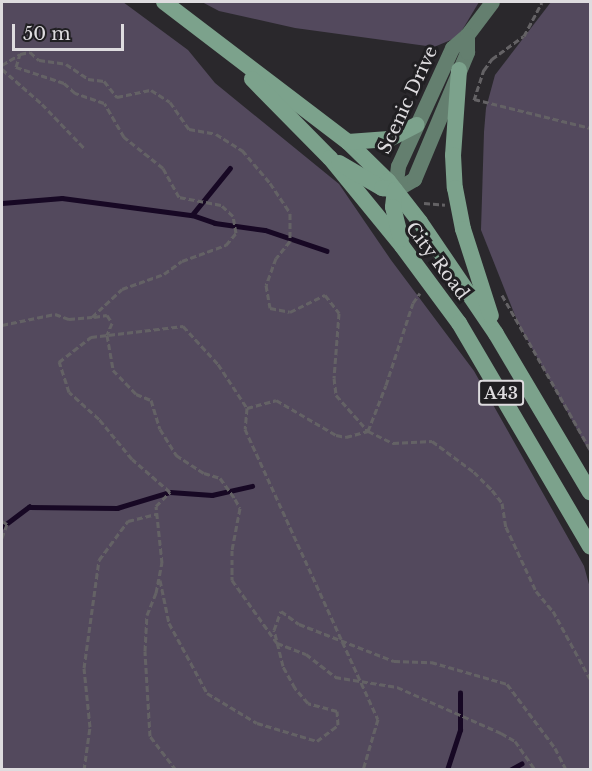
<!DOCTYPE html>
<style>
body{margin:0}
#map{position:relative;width:592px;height:771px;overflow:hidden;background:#2a282c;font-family:"Libre Baskerville",serif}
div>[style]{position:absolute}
.green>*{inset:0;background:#53495d}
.stream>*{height:4.5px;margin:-2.25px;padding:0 2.25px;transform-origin:2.25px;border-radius:2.25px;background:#170824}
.path>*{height:3px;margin-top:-1.5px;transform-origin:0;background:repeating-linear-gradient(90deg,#646265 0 6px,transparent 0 9px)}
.secondary>*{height:15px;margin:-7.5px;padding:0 7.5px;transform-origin:7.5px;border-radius:7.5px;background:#647f6f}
.trunk>*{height:16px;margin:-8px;padding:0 8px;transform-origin:8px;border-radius:8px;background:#7ca28c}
span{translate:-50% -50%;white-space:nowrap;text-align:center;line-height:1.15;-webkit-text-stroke:6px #201f22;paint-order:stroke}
.shield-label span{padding:2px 4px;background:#201f22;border:2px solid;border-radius:4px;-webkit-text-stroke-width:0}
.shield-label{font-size:16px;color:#dedcdf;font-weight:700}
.street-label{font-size:18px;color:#dedcdf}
.frame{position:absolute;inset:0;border:3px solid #dedcdf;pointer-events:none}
.scale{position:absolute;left:12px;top:24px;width:112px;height:27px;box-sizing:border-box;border:3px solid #dedcdf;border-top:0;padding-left:8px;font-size:18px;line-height:21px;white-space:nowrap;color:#dedcdf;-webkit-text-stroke:4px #201f22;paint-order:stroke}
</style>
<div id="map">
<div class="green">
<div style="clip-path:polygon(2px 2px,123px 2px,188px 50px,215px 83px,339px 184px,391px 260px,474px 371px,584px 566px,590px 588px,590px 769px,2px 769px)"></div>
<div style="clip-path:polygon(202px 2px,479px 2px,458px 37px,434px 47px,295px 28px,219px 11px)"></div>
<div style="clip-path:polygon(551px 2px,590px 2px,590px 453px,518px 323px,481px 230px,484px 132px,486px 108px,495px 75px)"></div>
</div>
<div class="stream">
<div style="left:2px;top:203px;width:60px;rotate:-4.8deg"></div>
<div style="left:62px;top:198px;width:131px;rotate:7.5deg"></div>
<div style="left:192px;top:215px;width:60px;rotate:-51deg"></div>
<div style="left:192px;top:215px;width:24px;rotate:19deg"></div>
<div style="left:215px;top:223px;width:50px;rotate:8deg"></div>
<div style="left:265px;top:230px;width:65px;rotate:18.7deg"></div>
<div style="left:2px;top:527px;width:34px;rotate:-37deg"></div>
<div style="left:29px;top:507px;width:88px;rotate:0.7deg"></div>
<div style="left:117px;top:508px;width:55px;rotate:-16.8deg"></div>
<div style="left:170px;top:492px;width:42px;rotate:4.1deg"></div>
<div style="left:212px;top:495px;width:41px;rotate:-12.7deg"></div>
<div style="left:447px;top:770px;width:42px;rotate:-72deg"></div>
<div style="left:460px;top:730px;width:37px;rotate:-90deg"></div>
<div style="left:510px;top:770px;width:13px;rotate:-29deg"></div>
</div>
<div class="path">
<div style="left:2px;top:65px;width:21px;rotate:-31deg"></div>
<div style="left:2px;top:69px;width:53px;rotate:41.2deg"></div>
<div style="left:42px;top:104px;width:62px;rotate:46.3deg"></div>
<div style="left:474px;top:99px;width:120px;rotate:14deg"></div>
<div style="left:474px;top:100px;width:32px;rotate:-72deg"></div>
<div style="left:484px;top:70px;width:14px;rotate:-54deg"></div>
<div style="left:492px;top:59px;width:39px;rotate:-36deg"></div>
<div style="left:524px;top:36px;width:38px;rotate:-62deg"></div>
<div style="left:424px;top:203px;width:21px;rotate:5deg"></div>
<div style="left:502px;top:295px;width:177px;rotate:60.3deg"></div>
<div style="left:94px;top:317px;width:13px;rotate:-9deg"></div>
<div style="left:107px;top:315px;width:9px;rotate:58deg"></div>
<div style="left:112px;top:323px;width:13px;rotate:113deg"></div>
<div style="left:107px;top:335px;width:36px;rotate:80deg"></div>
<div style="left:113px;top:370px;width:33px;rotate:46deg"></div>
<div style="left:136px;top:394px;width:16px;rotate:22deg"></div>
<div style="left:151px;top:400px;width:30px;rotate:73deg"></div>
<div style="left:160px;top:429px;width:31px;rotate:58deg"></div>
<div style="left:176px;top:455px;width:33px;rotate:33deg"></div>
<div style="left:204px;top:473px;width:17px;rotate:17deg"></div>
<div style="left:220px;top:478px;width:26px;rotate:54deg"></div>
<div style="left:235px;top:499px;width:10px;rotate:61deg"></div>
<div style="left:240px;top:508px;width:43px;rotate:100.8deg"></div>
<div style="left:232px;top:550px;width:30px;rotate:90deg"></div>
<div style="left:232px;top:580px;width:77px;rotate:54.5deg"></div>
<div style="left:277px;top:643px;width:31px;rotate:21deg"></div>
<div style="left:306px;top:654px;width:37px;rotate:38deg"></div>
<div style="left:335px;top:677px;width:63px;rotate:9.2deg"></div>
<div style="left:397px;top:687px;width:114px;rotate:23.9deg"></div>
<div style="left:501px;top:733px;width:16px;rotate:30deg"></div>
<div style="left:515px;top:741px;width:35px;rotate:55deg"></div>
<div style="left:2px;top:325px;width:54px;rotate:-11.7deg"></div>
<div style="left:55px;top:314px;width:15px;rotate:20deg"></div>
<div style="left:69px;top:319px;width:23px;rotate:-5deg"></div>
<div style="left:92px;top:317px;width:41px;rotate:-43deg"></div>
<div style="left:122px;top:289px;width:45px;rotate:-19.7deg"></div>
<div style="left:164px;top:274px;width:22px;rotate:-36deg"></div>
<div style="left:182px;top:261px;width:47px;rotate:-20deg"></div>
<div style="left:226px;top:245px;width:16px;rotate:-50deg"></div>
<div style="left:236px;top:233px;width:17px;rotate:-100deg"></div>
<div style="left:233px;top:216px;width:16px;rotate:-137deg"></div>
<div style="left:221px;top:205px;width:43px;rotate:-169.2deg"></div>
<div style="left:179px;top:197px;width:33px;rotate:-119deg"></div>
<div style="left:163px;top:168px;width:50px;rotate:-141.5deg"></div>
<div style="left:124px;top:137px;width:39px;rotate:-120deg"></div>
<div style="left:104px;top:103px;width:31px;rotate:-161deg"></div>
<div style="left:75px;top:93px;width:15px;rotate:-138deg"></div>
<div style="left:64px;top:83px;width:51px;rotate:-161.6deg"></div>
<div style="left:16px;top:67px;width:14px;rotate:-73deg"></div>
<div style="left:20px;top:54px;width:10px;rotate:-11deg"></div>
<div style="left:30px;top:52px;width:12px;rotate:42deg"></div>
<div style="left:39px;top:60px;width:27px;rotate:8deg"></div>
<div style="left:66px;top:64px;width:27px;rotate:34deg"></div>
<div style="left:88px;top:79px;width:16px;rotate:7deg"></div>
<div style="left:104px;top:81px;width:21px;rotate:51deg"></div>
<div style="left:117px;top:97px;width:35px;rotate:-12deg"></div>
<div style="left:151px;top:90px;width:22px;rotate:32deg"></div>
<div style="left:170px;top:102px;width:33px;rotate:55deg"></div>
<div style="left:189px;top:129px;width:27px;rotate:10deg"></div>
<div style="left:216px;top:134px;width:31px;rotate:32deg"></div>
<div style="left:242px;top:150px;width:43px;rotate:49.7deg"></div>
<div style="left:270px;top:183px;width:36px;rotate:56deg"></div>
<div style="left:290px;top:213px;width:28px;rotate:90deg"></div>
<div style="left:290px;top:241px;width:22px;rotate:129deg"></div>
<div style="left:276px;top:258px;width:29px;rotate:110deg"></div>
<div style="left:266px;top:285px;width:23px;rotate:80deg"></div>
<div style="left:270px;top:308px;width:20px;rotate:11deg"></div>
<div style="left:290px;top:312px;width:39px;rotate:-26deg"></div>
<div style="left:325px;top:295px;width:23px;rotate:52deg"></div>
<div style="left:339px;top:313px;width:65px;rotate:94.4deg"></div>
<div style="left:334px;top:378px;width:17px;rotate:83deg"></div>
<div style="left:336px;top:395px;width:48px;rotate:48.4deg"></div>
<div style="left:368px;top:431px;width:28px;rotate:26deg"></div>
<div style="left:393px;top:443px;width:39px;rotate:-3deg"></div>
<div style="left:432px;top:441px;width:52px;rotate:36.4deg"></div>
<div style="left:474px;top:472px;width:25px;rotate:45deg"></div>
<div style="left:492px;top:490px;width:16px;rotate:52deg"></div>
<div style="left:502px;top:503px;width:24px;rotate:81deg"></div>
<div style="left:506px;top:527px;width:71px;rotate:64.9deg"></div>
<div style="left:536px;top:591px;width:26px;rotate:50deg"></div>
<div style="left:553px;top:611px;width:77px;rotate:61.4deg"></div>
<div style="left:247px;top:408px;width:21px;rotate:95deg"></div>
<div style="left:245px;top:429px;width:319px;rotate:65.4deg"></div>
<div style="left:378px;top:719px;width:53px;rotate:106.4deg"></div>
<div style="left:2px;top:521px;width:6px;rotate:31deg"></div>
<div style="left:7px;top:524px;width:15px;rotate:110deg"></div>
<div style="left:160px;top:580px;width:44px;rotate:78.2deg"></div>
<div style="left:169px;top:623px;width:80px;rotate:61.5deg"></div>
<div style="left:207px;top:693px;width:58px;rotate:31deg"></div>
<div style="left:257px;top:723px;width:63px;rotate:16.7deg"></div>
<div style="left:317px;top:741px;width:26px;rotate:-37deg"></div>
<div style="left:338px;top:725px;width:14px;rotate:-94deg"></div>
<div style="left:337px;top:711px;width:30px;rotate:-165deg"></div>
<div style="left:308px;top:703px;width:20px;rotate:-131deg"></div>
<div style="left:295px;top:688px;width:25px;rotate:-119deg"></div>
<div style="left:283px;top:666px;width:37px;rotate:-104deg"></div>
<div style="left:274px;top:630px;width:20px;rotate:-70deg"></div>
<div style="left:281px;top:611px;width:22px;rotate:36deg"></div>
<div style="left:299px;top:624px;width:102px;rotate:21.3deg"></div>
<div style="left:394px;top:661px;width:37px;rotate:2deg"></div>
<div style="left:431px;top:662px;width:79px;rotate:16.1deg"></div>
<div style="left:507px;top:684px;width:80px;rotate:53.1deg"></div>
<div style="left:555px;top:748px;width:25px;rotate:63deg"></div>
<div style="left:84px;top:770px;width:43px;rotate:-82.1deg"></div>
<div style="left:90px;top:727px;width:59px;rotate:-95.8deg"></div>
<div style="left:84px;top:668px;width:109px;rotate:-82.1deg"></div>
<div style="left:99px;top:560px;width:49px;rotate:-53.4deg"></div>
<div style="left:128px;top:521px;width:29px;rotate:-14deg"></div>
<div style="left:176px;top:770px;width:43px;rotate:-127.4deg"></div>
<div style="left:150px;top:736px;width:85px;rotate:-93.4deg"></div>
<div style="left:145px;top:651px;width:36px;rotate:-87deg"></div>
<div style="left:147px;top:615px;width:24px;rotate:-68deg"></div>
<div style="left:156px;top:593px;width:31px;rotate:-79deg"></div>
<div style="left:162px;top:563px;width:57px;rotate:-96deg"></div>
<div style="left:156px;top:506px;width:20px;rotate:-45deg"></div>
<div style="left:170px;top:492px;width:50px;rotate:-139deg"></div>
<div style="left:132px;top:459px;width:52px;rotate:-129.5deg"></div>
<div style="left:99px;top:419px;width:40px;rotate:-138deg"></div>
<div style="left:69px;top:392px;width:32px;rotate:-108deg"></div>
<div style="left:59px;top:362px;width:41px;rotate:-38deg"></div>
<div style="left:91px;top:337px;width:93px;rotate:-6.8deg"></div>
<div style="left:183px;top:326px;width:52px;rotate:47.4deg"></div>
<div style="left:218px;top:364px;width:53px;rotate:56.6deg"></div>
<div style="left:247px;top:408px;width:30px;rotate:-15deg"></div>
<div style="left:276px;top:400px;width:69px;rotate:30.3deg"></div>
<div style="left:336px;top:435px;width:10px;rotate:11deg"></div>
<div style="left:346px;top:437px;width:23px;rotate:-15deg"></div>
<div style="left:368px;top:431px;width:49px;rotate:-68.6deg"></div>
<div style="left:386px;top:385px;width:86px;rotate:-71.8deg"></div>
<div style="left:413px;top:303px;width:12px;rotate:-55deg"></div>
</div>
<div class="secondary">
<div style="left:395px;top:190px;width:24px;rotate:-83deg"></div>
<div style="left:398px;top:166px;width:130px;rotate:-65.4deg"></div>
<div style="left:452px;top:48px;width:20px;rotate:-41deg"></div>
<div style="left:467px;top:35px;width:41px;rotate:-52.9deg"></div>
<div style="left:395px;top:190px;width:22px;rotate:-30deg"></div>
<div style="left:414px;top:179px;width:138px;rotate:-67.3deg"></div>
<div style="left:467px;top:52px;width:17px;rotate:-90deg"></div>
</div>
<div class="trunk">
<div style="left:164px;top:2px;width:231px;rotate:37.3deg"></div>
<div style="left:348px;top:142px;width:56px;rotate:44.3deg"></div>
<div style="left:388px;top:181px;width:52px;rotate:52deg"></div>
<div style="left:420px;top:222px;width:135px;rotate:55.8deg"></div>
<div style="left:496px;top:334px;width:184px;rotate:59.3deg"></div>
<div style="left:459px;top:70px;width:85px;rotate:94deg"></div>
<div style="left:453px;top:155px;width:33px;rotate:87deg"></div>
<div style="left:455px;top:188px;width:42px;rotate:79deg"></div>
<div style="left:463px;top:229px;width:91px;rotate:72.2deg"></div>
<div style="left:252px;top:79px;width:111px;rotate:45.4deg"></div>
<div style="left:330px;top:158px;width:114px;rotate:50.7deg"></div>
<div style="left:402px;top:246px;width:96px;rotate:53.5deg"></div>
<div style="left:459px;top:323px;width:259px;rotate:59.6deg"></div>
<div style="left:348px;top:142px;width:41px;rotate:-4.2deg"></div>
<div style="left:389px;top:139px;width:31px;rotate:-27deg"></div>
<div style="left:339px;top:163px;width:50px;rotate:30.2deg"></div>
<div style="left:382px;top:188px;width:9px;rotate:6deg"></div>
<div style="left:395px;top:190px;width:17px;rotate:97deg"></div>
<div style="left:393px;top:207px;width:33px;rotate:76deg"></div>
</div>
<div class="shield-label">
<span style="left:501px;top:393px">A43</span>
</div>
<div class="street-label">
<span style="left:408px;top:100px;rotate:-65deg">Scenic Drive</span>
<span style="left:437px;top:261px;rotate:53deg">City Road</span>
</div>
<div class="frame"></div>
<div class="scale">50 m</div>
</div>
